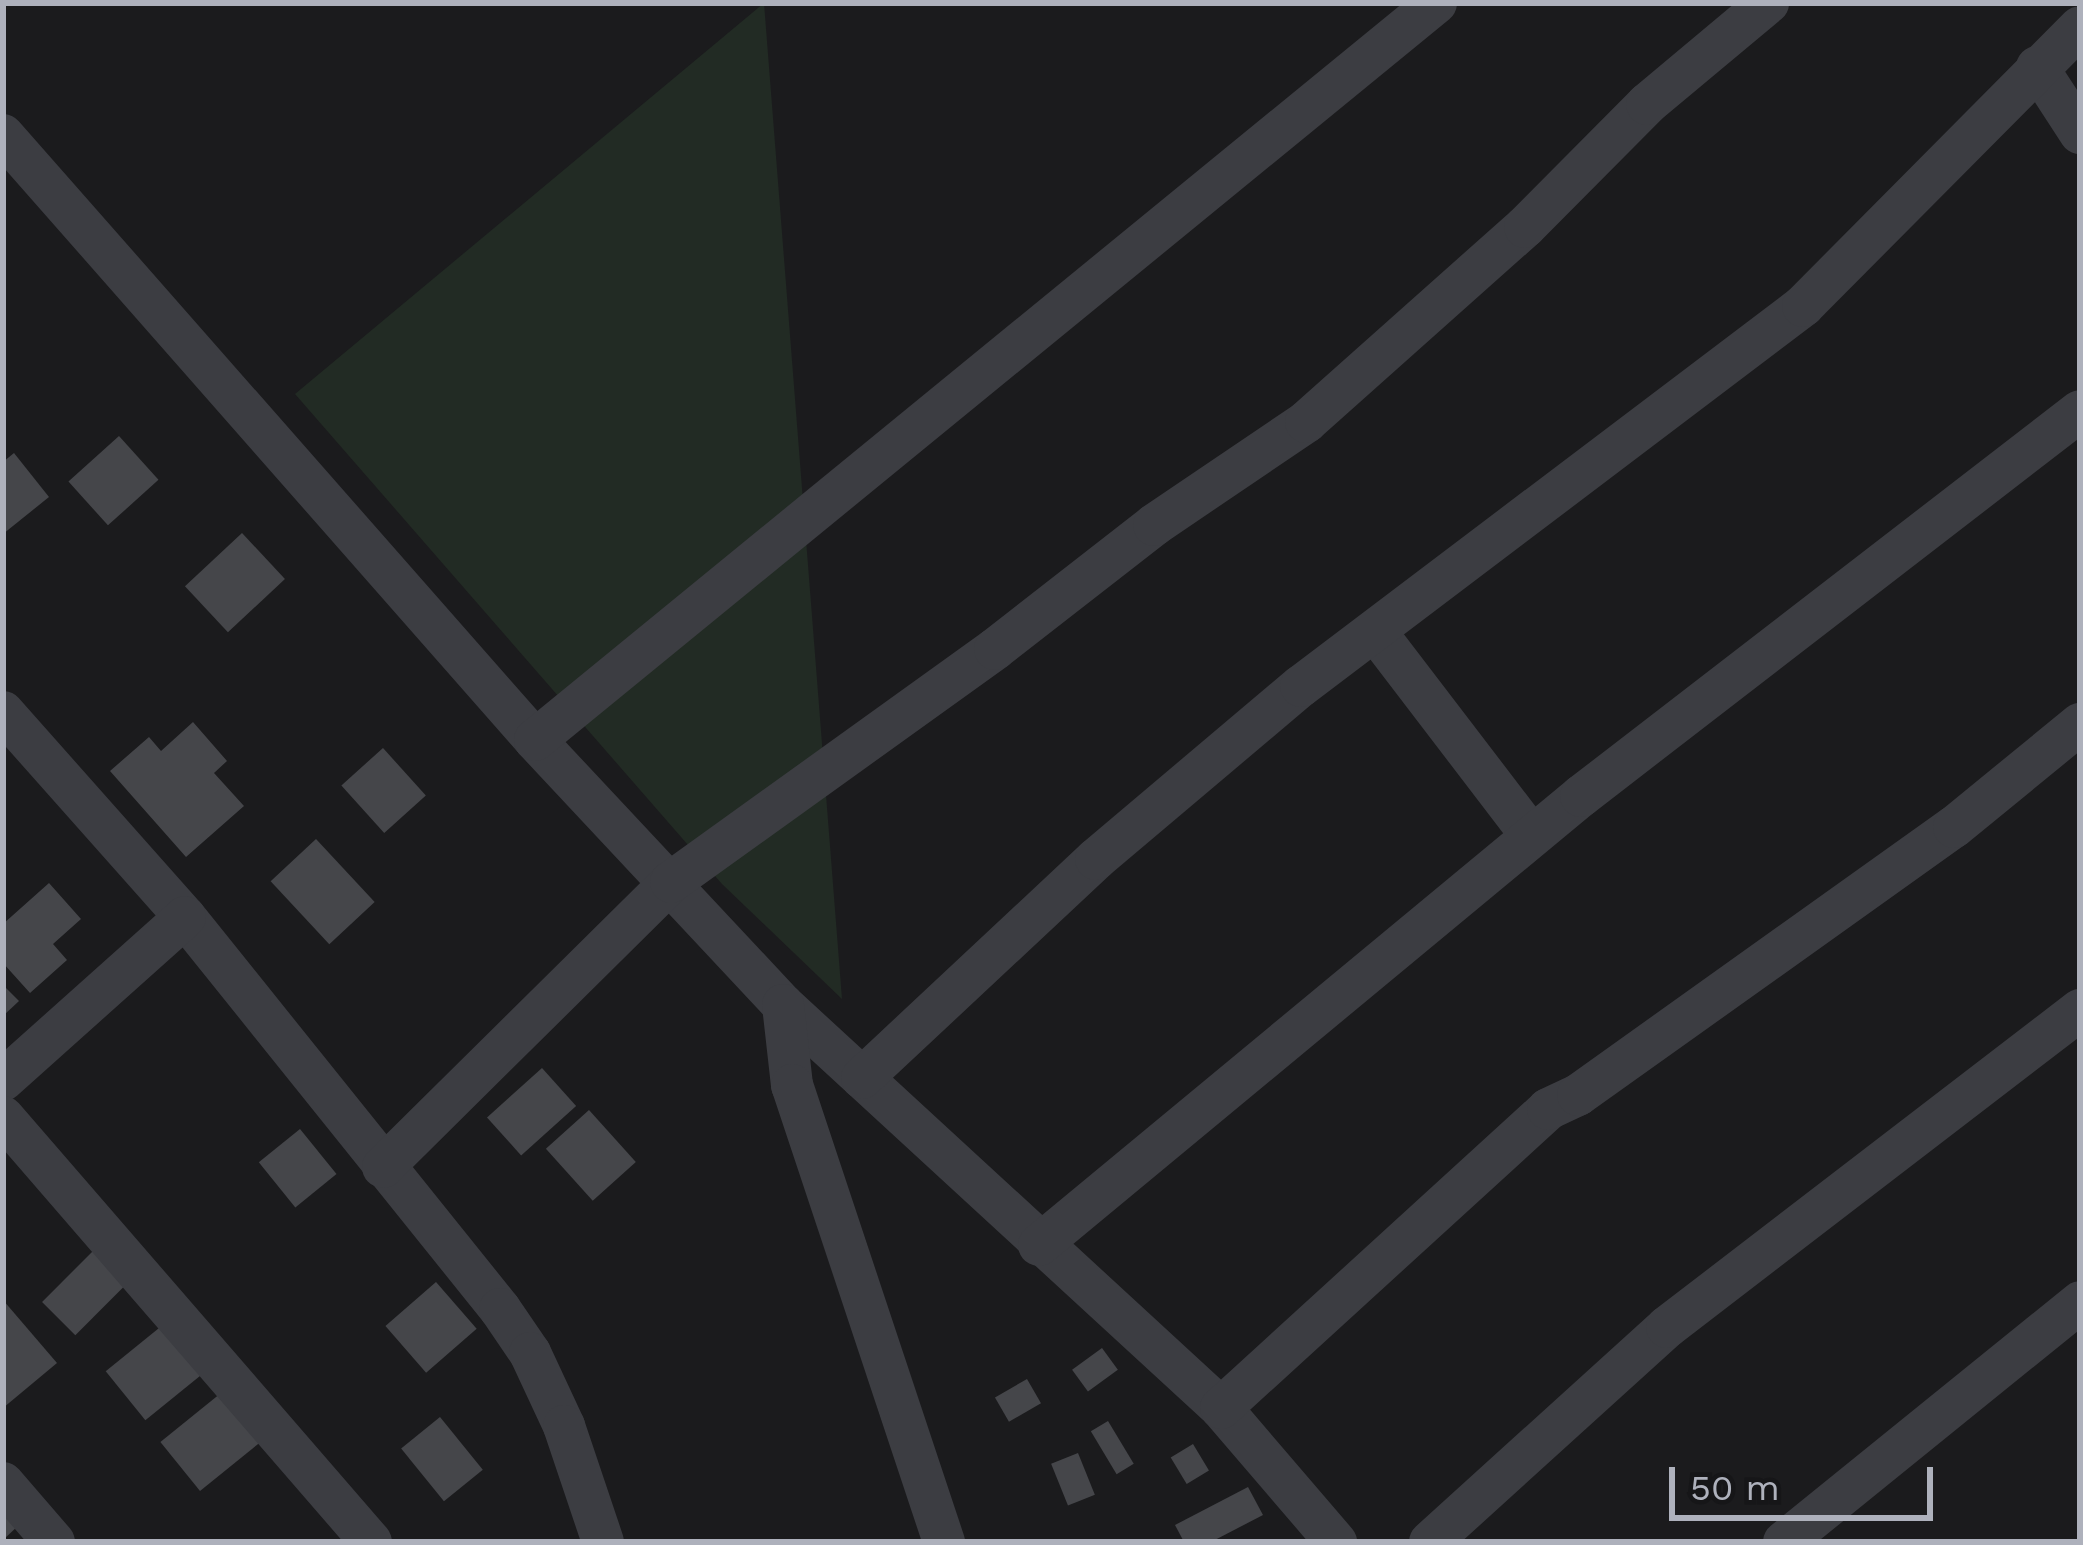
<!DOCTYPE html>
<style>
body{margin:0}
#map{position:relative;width:2083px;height:1545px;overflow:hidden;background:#1b1b1d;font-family:"Work Sans",sans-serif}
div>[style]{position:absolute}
.green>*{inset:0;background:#222b24}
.building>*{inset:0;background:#45464a;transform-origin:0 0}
.street>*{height:42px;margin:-21px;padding:0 21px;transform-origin:21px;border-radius:21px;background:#3c3d42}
span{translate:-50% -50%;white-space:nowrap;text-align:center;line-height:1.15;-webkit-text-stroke:10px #161618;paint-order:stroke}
.frame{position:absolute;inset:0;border:6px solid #aeb1bc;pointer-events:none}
.scale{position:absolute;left:1669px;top:1467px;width:264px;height:54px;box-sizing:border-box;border:6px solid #aeb1bc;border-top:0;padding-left:15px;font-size:36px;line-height:42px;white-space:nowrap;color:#aeb1bc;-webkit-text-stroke:9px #161618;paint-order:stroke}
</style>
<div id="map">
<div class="green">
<div style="clip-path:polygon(764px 3px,842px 999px,722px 884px,295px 394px)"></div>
</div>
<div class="building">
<div style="left:119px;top:436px;width:59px;height:68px;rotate:48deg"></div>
<div style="clip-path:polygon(14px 453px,49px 497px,3px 534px,3px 462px)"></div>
<div style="left:242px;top:533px;width:63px;height:78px;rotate:47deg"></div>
<div style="clip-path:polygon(193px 722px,227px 761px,214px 773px,244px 806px,186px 857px,110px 771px,149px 737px,161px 751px)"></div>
<div style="left:383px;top:748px;width:64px;height:56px;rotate:48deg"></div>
<div style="left:316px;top:839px;width:86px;height:62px;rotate:47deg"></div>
<div style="clip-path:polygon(49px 883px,81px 919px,53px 944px,67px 960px,30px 993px,3px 963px,3px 924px)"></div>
<div style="clip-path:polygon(3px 985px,19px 1001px,3px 1016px)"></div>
<div style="left:542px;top:1068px;width:51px;height:74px;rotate:48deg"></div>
<div style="left:589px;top:1110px;width:70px;height:58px;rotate:48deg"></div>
<div style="left:300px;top:1129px;width:58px;height:53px;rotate:51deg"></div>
<div style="left:93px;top:1251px;width:47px;height:72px;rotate:45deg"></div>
<div style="left:436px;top:1282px;width:62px;height:67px;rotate:49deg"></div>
<div style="clip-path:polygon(3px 1300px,57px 1363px,3px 1408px)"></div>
<div style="left:164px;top:1324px;width:63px;height:75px;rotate:51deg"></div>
<div style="left:1102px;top:1348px;width:27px;height:37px;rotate:54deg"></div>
<div style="left:1027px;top:1379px;width:28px;height:37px;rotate:60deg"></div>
<div style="left:221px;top:1393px;width:63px;height:78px;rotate:51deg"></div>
<div style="left:440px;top:1417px;width:68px;height:50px;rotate:51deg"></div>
<div style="left:1108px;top:1421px;width:50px;height:20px;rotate:59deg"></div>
<div style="left:1193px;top:1444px;width:31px;height:26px;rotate:59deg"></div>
<div style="left:1078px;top:1453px;width:45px;height:29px;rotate:68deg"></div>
<div style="clip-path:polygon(1248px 1487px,1263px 1515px,1211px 1542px,1184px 1542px,1175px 1525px)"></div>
<div style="clip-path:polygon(3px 1505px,20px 1524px,3px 1540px)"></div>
</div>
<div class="street">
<div style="left:2037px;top:67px;width:79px;rotate:56.9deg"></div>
<div style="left:3px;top:135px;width:806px;rotate:48.67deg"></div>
<div style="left:535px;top:740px;width:363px;rotate:46.9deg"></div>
<div style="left:783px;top:1005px;width:595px;rotate:42.62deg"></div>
<div style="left:1221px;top:1408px;width:177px;rotate:49.4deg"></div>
<div style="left:1375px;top:631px;width:258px;rotate:52.6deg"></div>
<div style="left:3px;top:712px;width:274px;rotate:48.4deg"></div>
<div style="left:185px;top:917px;width:503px;rotate:51.22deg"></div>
<div style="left:500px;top:1309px;width:53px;rotate:55.7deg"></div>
<div style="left:530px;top:1353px;width:81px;rotate:65deg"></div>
<div style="left:564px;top:1426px;width:122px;rotate:71.4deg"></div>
<div style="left:535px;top:740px;width:1164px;rotate:-39.28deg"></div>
<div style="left:783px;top:1005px;width:81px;rotate:83.6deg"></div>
<div style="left:792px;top:1085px;width:482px;rotate:71.6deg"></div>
<div style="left:862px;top:1078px;width:320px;rotate:-43.1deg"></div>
<div style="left:1096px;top:859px;width:268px;rotate:-40.2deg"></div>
<div style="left:1301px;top:686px;width:630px;rotate:-37.12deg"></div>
<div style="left:1803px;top:306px;width:393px;rotate:-45.2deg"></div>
<div style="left:3px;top:1080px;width:244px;rotate:-41.8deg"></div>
<div style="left:3px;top:1117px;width:562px;rotate:49.11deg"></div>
<div style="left:383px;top:1167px;width:405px;rotate:-44.7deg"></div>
<div style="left:671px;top:882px;width:399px;rotate:-35.7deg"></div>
<div style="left:995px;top:649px;width:202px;rotate:-37.9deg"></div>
<div style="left:1154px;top:525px;width:184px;rotate:-34.1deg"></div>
<div style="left:1306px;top:422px;width:293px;rotate:-41.7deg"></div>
<div style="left:1525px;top:227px;width:173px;rotate:-45.2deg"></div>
<div style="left:1647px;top:104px;width:158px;rotate:-39.9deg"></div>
<div style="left:1039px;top:1245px;width:704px;rotate:-39.64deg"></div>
<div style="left:1581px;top:796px;width:630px;rotate:-37.65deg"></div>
<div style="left:1221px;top:1408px;width:443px;rotate:-42.4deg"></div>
<div style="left:1548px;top:1109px;width:33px;rotate:-25deg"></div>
<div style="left:1578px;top:1095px;width:462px;rotate:-35.5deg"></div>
<div style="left:1954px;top:827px;width:163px;rotate:-39.3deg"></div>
<div style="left:3px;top:1483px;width:78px;rotate:49.2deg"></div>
<div style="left:1430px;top:1542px;width:320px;rotate:-42.2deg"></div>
<div style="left:1667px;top:1327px;width:521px;rotate:-37.51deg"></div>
<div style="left:1784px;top:1542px;width:381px;rotate:-39deg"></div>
</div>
<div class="frame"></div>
<div class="scale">50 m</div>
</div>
